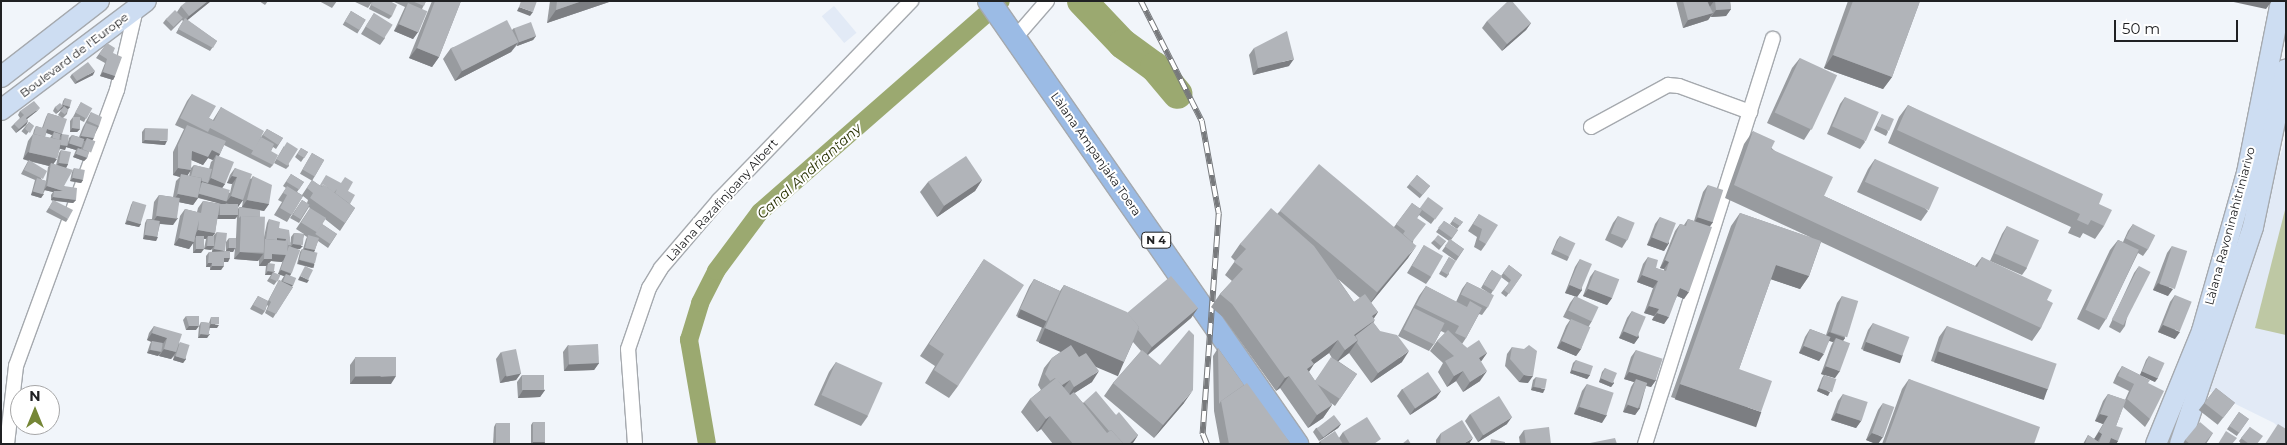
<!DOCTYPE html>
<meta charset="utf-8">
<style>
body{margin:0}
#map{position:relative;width:2287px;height:445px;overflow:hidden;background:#f1f5fa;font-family:Montserrat,sans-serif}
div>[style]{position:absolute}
.built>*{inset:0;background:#e2eaf6;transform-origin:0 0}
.green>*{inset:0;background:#bec8a4}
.canal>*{height:18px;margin:-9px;padding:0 9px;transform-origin:9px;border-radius:9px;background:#9ba970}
.river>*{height:30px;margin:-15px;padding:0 15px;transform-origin:15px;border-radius:15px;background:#9ba970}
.roads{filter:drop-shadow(1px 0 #a5a9ae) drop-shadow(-1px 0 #a5a9ae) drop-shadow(0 1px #a5a9ae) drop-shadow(0 -1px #a5a9ae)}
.minor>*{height:14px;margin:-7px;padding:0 7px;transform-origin:7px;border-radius:7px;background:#fff}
.secondary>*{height:20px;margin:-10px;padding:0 10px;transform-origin:10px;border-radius:10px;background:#cdddf2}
.primary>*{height:22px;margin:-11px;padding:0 11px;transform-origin:11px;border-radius:11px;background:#9bbbe5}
.rail>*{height:5.5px;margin-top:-2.75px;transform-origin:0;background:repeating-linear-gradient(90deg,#fff 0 11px,#77797c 0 22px);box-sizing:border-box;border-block:1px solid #77797c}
.wall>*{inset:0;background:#989b9f;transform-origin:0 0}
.shaded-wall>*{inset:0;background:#7c7e82;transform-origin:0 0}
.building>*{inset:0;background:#b1b4b9;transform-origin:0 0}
span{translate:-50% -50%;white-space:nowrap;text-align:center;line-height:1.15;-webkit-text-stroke:4px #fff;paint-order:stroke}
.shield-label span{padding:1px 4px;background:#fff;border:1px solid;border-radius:4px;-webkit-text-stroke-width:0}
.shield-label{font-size:11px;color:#202123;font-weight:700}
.street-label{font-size:12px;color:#202123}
.water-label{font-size:14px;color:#2a3305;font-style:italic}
.frame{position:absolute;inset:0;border:2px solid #202123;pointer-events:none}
.north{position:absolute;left:10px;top:385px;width:50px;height:50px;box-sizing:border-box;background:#fff;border:1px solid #a6a6a7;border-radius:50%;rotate:0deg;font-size:14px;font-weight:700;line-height:20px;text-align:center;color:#202123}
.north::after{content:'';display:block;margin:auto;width:18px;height:22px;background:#758636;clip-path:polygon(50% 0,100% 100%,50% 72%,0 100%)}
.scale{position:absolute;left:2114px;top:20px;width:124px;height:22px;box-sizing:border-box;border:2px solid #202123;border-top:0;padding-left:6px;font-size:15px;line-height:18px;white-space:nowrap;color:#202123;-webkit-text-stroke:4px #fff;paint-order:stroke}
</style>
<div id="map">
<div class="built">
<div style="left:834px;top:6px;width:35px;height:16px;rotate:50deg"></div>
<div style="clip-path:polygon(2286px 137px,2286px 434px,2274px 423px,2209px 391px)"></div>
</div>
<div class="green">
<div style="clip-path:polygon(2286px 206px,2286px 335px,2255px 328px)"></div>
</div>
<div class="canal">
<div style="left:707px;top:444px;width:106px;rotate:-99.8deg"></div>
<div style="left:689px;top:340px;width:39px;rotate:-73deg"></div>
<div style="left:700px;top:303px;width:36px;rotate:-63deg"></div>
<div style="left:716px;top:271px;width:74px;rotate:-53.3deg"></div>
<div style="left:760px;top:212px;width:320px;rotate:-41.2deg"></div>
</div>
<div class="river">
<div style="left:1082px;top:1px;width:59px;rotate:46.4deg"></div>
<div style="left:1123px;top:44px;width:39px;rotate:36deg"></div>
<div style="left:1155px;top:67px;width:35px;rotate:50deg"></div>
</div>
<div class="roads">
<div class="minor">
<div style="left:1015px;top:38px;width:49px;rotate:-49.1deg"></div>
<div style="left:1591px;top:127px;width:88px;rotate:-28.6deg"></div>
<div style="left:1668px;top:85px;width:11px;rotate:5deg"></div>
<div style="left:1679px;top:86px;width:76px;rotate:20.1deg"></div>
<div style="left:7px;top:444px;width:79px;rotate:-83.4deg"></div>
<div style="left:16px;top:366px;width:294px;rotate:-69.9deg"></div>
<div style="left:117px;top:90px;width:83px;rotate:-76.8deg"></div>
<div style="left:635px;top:444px;width:95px;rotate:-94.2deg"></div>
<div style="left:628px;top:349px;width:65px;rotate:-71deg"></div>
<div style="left:649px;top:288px;width:23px;rotate:-59deg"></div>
<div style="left:661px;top:268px;width:89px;rotate:-49.5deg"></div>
<div style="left:719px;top:200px;width:277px;rotate:-46deg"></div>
<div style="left:1645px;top:444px;width:425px;rotate:-72.5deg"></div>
</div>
<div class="secondary">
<div style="left:1px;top:77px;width:124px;rotate:-37.8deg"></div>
<div style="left:1px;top:110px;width:181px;rotate:-36.9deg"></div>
<div style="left:2156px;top:444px;width:122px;rotate:-67.8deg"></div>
<div style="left:2202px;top:331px;width:87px;rotate:-74.1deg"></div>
<div style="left:2226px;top:247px;width:77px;rotate:-74.2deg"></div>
<div style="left:2247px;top:173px;width:175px;rotate:-78.8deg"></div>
<div style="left:2180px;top:444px;width:229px;rotate:-71.4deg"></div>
<div style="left:2253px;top:227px;width:161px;rotate:-78.2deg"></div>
</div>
<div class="primary">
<div style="left:989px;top:1px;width:540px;rotate:55.19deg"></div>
</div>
</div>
<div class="rail">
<div style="left:1141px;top:1px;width:135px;rotate:63.1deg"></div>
<div style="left:1202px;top:121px;width:95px;rotate:79.6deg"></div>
<div style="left:1219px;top:214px;width:221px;rotate:94.2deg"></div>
<div style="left:1203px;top:434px;width:11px;rotate:68deg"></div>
</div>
<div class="wall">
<div style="clip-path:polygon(211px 1px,187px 20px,217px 41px,210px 51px,176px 33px,183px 21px,182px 20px,171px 31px,163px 23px,166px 19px,177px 12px,181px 6px)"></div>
<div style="clip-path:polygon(259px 1px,268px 1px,265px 5px)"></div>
<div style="clip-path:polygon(319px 1px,337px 1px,332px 8px)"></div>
<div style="clip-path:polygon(353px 1px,390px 1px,392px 16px,389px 19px,369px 9px,372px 2px,368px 8px)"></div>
<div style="clip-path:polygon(392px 1px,426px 1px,422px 9px,418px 32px,413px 39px,394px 31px,405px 7px)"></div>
<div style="clip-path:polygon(432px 1px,461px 1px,439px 57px,432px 67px,409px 58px)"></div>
<div style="clip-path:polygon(550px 1px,612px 1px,547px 23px)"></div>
<div style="clip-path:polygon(1676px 1px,1730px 1px,1731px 9px,1726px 16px,1711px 17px,1711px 16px,1708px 20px,1683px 28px)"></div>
<div style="clip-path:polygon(1848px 1px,1920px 1px,1892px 77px,1883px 89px,1824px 68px)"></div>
<div style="left:351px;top:11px;width:17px;height:16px;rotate:31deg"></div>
<div style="clip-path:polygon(374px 13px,385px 38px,380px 45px,361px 34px)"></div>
<div style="clip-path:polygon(1487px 21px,1531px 23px,1526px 30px,1502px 51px,1482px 28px)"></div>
<div style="clip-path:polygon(514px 28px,536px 36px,533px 40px,517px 46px,517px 45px,511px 52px,455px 81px,443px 59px,451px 48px,512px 30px)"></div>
<div style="clip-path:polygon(107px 43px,113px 53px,115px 76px,113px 80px,100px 76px,105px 63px,96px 58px)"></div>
<div style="clip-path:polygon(1254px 48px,1289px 66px,1253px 75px,1249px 55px)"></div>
<div style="clip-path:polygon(1800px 58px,1811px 129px,1804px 140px,1767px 123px,1792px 68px)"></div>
<div style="clip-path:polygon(72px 74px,93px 75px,75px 84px,70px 77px)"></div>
<div style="clip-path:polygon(evenodd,192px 94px,209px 118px,213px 120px,221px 107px,261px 137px,267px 129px,283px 138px,276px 149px,273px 147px,271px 151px,273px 165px,270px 168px,224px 145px,219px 156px,225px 184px,222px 188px,230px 193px,232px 184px,227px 183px,230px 175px,235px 168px,251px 179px,253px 176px,269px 204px,264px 211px,260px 210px,260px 217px,264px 237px,267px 223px,269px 219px,279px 228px,291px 243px,291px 237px,294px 233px,304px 234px,296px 229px,310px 208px,309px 207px,299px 223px,290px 218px,302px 200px,307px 203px,308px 200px,303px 196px,287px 222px,274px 215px,282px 202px,278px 200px,286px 188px,283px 186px,291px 174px,304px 182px,297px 192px,302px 195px,312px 180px,319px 185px,348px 191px,350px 204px,355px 208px,340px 231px,325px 219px,322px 224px,337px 234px,328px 248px,318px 241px,314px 252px,314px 264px,312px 268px,297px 264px,300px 252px,302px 249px,303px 249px,306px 239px,307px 237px,304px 235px,300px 249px,296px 249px,291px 274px,290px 275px,293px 285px,292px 287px,293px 287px,273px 318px,265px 313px,268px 306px,267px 305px,265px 311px,262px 315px,250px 309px,258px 296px,268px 301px,277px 284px,279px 280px,281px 281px,284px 276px,278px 274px,283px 260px,282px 262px,271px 261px,269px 263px,274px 273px,277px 281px,274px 285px,267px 281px,271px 275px,265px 275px,266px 266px,259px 266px,259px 259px,258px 261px,234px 259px,235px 248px,233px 252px,230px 252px,228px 262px,224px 262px,221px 270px,210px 270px,210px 267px,206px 267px,206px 256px,209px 252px,212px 252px,212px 248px,211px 250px,204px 249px,206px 239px,204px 239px,201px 253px,193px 253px,193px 243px,189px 249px,174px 245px,180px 216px,185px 209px,197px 212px,198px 208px,203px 201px,222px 204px,198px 198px,193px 205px,179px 202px,173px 225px,160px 224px,156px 241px,143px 239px,145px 223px,147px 219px,152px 219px,154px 202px,159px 195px,173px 197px,176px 181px,180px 177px,173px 175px,173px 152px,184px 129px,175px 125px,187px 101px,192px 94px,208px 158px,213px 160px,211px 162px,209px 169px,194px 165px,191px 168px,189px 176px,187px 175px,191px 170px,191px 160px,203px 165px,208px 158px,192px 94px,243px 200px,242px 207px,239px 207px,238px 209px,238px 207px,243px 200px,192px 94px,237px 217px,236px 238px,229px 238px,226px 242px,226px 251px,224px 252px,217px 232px,214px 235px,214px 237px,213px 236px,215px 233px,217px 219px,235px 219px,237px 217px)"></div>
<div style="clip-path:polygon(1845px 97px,1865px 142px,1860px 149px,1827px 134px,1840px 104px)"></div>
<div style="clip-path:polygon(evenodd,65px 98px,70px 107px,68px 109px,67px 114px,63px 118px,62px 134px,60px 137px,62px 134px,68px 142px,69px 138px,72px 135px,79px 137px,83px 127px,91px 112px,99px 126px,92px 140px,87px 158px,84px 161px,73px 157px,76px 150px,66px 147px,65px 150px,60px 149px,53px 164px,56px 165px,59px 153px,61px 150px,68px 164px,66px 168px,64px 186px,76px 200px,73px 203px,55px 201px,68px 219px,66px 222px,46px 212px,53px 201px,51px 200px,51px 195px,53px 192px,45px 190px,41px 198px,31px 195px,35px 180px,21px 174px,28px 161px,23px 159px,28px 141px,33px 134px,34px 130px,36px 126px,42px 128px,46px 117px,48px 113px,61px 117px,58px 115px,62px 109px,56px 114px,53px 111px,55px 107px,62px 105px,63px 101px,65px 98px,46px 133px,52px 135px,50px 138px,45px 137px,46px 133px,65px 98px,32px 162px,49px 166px,48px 167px,46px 181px,42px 180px,32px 162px)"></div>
<div style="clip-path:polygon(81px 102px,86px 118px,84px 122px,80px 120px,80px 129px,77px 132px,70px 132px,70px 121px,73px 117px,74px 117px,73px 117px)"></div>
<div style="clip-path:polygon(1908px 105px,2099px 204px,2104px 226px,2095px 239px,2083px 233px,2080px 238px,2068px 233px,2071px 227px,1888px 143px,1899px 117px)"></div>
<div style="clip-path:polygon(20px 111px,37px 111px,27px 119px,28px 121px,26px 125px,16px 133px,11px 127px,20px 118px,18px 115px)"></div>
<div style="clip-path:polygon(1882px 114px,1888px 132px,1886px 136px,1874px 130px)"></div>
<div style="left:29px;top:122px;width:6px;height:12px;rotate:39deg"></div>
<div style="clip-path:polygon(145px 128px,165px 145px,142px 143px,142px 132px)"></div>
<div style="clip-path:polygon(1753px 131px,1824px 196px,1975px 266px,1982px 257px,2047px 300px,2041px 328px,2032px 341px,1821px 242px,1809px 276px,1800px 289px,1771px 279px,1739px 369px,1752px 425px,1671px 397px,1731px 226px,1740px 213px,1812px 238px,1725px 198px,1744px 144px)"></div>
<div style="clip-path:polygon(284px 146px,289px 166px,286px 169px,274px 163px)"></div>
<div style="clip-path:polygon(301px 148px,308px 152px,301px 162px,295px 157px)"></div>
<div style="left:312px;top:153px;width:14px;height:24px;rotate:30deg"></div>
<div style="clip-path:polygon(1875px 159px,1928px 211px,1921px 221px,1857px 192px,1868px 169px)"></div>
<div style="clip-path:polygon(74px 168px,83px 180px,81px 183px,70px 181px,72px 172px)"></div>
<div style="left:1417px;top:175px;width:17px;height:16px;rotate:40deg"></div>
<div style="clip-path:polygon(982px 180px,975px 191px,937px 217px,920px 192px,928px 182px)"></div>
<div style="clip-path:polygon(1708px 185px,1713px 222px,1710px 226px,1684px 299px,1677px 296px,1664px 324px,1652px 320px,1654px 316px,1644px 313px,1653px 288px,1637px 282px,1643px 264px,1648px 257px,1656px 268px,1664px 271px,1664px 269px,1660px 268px,1675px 231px,1680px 224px,1684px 225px,1688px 219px,1694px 221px,1703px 192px)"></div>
<div style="clip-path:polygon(133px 201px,141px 224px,139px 227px,125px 224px,131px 205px)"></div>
<div style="clip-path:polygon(evenodd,1412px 203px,1419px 208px,1443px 208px,1431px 224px,1419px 215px,1417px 218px,1413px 242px,1408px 258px,1371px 303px,1378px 312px,1374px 318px,1373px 322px,1402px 362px,1371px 383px,1349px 353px,1338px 361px,1357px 374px,1335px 406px,1331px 403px,1332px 405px,1323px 418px,1308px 428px,1280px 388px,1276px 391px,1223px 317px,1211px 307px,1220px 294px,1232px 281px,1225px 275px,1235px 261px,1231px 257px,1240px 244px,1277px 214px,1280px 211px,1394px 227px,1412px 203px,1338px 279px,1360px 298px,1354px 302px,1338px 279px,1412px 203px,1329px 353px,1332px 358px,1315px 381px,1309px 372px,1314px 364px,1329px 353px)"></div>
<div style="clip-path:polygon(1479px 214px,1486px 244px,1481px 251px,1474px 247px,1477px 237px,1468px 231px)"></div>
<div style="clip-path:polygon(1618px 216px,1627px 240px,1622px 248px,1605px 240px,1613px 223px)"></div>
<div style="clip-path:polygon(1455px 217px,1463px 222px,1457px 229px,1450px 224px)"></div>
<div style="clip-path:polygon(1660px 217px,1669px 243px,1664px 251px,1647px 245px,1655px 224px)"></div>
<div style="clip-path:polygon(1444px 221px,1458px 230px,1451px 240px,1464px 249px,1456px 261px,1442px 251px,1449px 241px,1436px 232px)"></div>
<div style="clip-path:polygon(2133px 224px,2148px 249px,2143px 256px,2138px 253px,2106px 319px,2099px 330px,2077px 319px,2110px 250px,2118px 240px,2123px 242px,2128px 231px)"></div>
<div style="clip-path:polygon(2007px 226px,2027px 268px,2022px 275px,1990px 261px,2002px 234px)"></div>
<div style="clip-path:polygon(1560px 236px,1569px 257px,1567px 261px,1551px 254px,1557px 240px)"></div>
<div style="clip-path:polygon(1434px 240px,1446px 241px,1439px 250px,1431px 243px)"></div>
<div style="clip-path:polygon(1424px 245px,1431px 277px,1426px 284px,1407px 273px)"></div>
<div style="clip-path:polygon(2172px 246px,2168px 296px,2153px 290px,2167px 253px)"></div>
<div style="clip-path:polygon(1449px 257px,1449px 274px,1446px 278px,1439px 274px)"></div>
<div style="clip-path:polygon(984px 259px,958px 386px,949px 398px,925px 383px,935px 366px,920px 356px)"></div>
<div style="clip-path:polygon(1580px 259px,1582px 290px,1577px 297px,1592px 321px,1589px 326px,1581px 349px,1576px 356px,1557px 348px,1566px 326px,1570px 320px,1563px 317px,1570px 303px,1575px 296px,1565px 293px,1575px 267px)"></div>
<div style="clip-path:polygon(1509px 265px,1522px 275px,1506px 297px,1501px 293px,1509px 283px,1501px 277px,1491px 294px,1487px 308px,1482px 315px,1479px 314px,1466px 338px,1462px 344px,1467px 348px,1487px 353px,1481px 361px,1480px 381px,1463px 392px,1456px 381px,1447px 387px,1438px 372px,1443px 363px,1430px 351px,1437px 341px,1445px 333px,1441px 331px,1434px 344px,1429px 351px,1398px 336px,1419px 296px,1426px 286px,1456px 302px,1462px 289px,1467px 282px,1489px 293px,1481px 288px,1489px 274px,1492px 270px,1501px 276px)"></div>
<div style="clip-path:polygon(2139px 266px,2125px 326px,2120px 333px,2109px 327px,2134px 273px)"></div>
<div style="clip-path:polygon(1595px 270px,1612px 298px,1607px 305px,1583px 296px,1590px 277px)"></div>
<div style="clip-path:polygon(1034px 279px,1060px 291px,1064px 285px,1127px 313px,1198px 308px,1191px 318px,1148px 355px,1184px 403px,1154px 438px,1104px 396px,1113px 383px,1141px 351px,1133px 342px,1124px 362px,1115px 374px,1095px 366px,1092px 382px,1074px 393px,1083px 403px,1084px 402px,1116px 415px,1138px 435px,1132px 444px,1053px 444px,1041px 429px,1037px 432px,1021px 412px,1030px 399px,1041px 390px,1038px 385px,1044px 368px,1052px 358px,1062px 351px,1036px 341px,1042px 327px,1016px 316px,1029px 287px)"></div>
<div style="clip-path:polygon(2175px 295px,2175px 339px,2158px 332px,2170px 302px)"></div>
<div style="clip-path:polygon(1842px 296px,1845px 338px,1843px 341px,1835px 378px,1825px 375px,1828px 396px,1817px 391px,1822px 378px,1824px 375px,1821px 374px,1831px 346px,1833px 342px,1829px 341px,1819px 361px,1799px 353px,1805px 337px,1810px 329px,1826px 335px,1837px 303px)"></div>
<div style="clip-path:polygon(1632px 311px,1639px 337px,1634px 344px,1619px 338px,1627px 318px)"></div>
<div style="clip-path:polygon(186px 316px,196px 330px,186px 330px,183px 320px)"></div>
<div style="clip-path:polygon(211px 317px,217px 328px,210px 328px,207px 338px,198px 338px,199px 326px,201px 322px,209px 323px)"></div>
<div style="clip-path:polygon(1873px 323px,1898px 362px,1861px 349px,1868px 330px)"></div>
<div style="clip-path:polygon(154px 326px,179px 342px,186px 359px,183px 363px,173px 360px,174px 356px,171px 359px,159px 356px,159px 355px,158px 356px,147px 353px,150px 344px,151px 342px,147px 340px,149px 333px)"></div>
<div style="clip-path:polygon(1947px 326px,2048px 389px,2041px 399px,1931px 361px,1939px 337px)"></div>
<div style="clip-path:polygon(568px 345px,599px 363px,594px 370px,564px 371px,563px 352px)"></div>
<div style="clip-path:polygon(1512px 347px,1528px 383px,1519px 382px,1505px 366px,1507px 354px)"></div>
<div style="clip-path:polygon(1218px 348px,1244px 385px,1291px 444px,1220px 444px,1214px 411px,1213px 356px)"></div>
<div style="clip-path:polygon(1636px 350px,1656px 380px,1651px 387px,1646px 386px,1640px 408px,1635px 415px,1623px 412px,1631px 387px,1634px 382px,1624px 379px,1631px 357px)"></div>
<div style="clip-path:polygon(501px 352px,521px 373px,516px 380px,500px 383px,496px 359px)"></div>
<div style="clip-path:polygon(2149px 356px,2155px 382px,2142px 376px,2148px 383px,2150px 419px,2145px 427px,2123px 407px,2116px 426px,2118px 441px,2116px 444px,2083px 444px,2088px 435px,2094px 439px,2103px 424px,2095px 421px,2103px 401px,2108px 394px,2125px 400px,2129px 391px,2113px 383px,2117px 374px,2122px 366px,2140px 375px,2146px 360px)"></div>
<div style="clip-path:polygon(355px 358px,391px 384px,350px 384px,350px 365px)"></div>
<div style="clip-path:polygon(1576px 360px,1590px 375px,1587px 379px,1570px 373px,1573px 363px)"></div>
<div style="clip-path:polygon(836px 362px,868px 416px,861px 426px,814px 405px,829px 372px)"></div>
<div style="clip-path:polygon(1605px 368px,1614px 383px,1611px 387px,1599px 382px,1602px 372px)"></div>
<div style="clip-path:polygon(522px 375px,545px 390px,540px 397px,518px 398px,517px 382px)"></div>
<div style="clip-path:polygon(1536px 377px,1543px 393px,1531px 390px,1533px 380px)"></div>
<div style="clip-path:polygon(1909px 379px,2034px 444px,1882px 444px,1902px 389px)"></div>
<div style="clip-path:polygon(1587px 384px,1602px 423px,1574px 414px,1582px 391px)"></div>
<div style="left:2216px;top:388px;width:24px;height:28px;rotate:38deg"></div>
<div style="clip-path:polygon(1402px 389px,1441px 391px,1436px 398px,1410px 415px,1397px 396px)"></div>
<div style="clip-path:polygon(1843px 394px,1861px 421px,1856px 428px,1831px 420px,1838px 401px)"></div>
<div style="clip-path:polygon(1883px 403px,1878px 444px,1876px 444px,1866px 440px,1878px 410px)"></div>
<div style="left:2239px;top:412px;width:12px;height:21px;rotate:35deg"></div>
<div style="clip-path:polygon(1470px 414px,1507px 424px,1478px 442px,1465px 421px)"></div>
<div style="clip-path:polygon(533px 422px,545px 442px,544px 444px,531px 444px,531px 425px)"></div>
<div style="clip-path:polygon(496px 423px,509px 444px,493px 444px,494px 427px)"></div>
<div style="clip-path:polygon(1341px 424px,1338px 428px,1319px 441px,1313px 432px,1316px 428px)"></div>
<div style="clip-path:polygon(2250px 427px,2257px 444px,2241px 444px,2239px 441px)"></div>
<div style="clip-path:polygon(1524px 430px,1551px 444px,1520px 444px,1519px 437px)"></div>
<div style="clip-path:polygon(1343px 432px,1378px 444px,1318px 444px,1320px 441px,1339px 438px)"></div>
<div style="clip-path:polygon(1441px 433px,1469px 444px,1436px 444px,1436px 440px)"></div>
<div style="clip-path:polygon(2213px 433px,2206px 444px,2183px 444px,2185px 440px)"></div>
</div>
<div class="shaded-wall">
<div style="clip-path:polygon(208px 1px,211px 1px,184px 23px,189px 16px)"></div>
<div style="clip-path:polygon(582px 1px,612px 1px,547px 23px,556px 10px)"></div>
<div style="clip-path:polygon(1708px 1px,1714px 1px,1709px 8px)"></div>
<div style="clip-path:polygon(2229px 1px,2272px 1px,2266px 9px)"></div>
<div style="clip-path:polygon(519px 7px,533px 12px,530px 16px,517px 11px)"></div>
<div style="clip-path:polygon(1731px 9px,1726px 16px,1711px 17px,1716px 10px)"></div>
<div style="clip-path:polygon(1713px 13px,1708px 20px,1683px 28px,1688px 20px)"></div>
<div style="clip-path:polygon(1531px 23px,1526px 30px,1502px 51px,1507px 44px)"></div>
<div style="clip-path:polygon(399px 24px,418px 32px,413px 39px,394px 31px)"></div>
<div style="clip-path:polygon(536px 36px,533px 40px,517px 46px,519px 42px)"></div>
<div style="clip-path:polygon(518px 42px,511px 52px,455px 81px,462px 71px)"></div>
<div style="clip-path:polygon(417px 48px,439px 57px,432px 67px,409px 58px)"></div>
<div style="clip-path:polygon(1833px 55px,1892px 77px,1883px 89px,1824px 68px)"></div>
<div style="clip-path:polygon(1294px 59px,1289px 66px,1253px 75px,1258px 68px)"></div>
<div style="clip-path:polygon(95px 71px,93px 75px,75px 84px,77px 81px)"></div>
<div style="clip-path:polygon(103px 72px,115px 76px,113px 80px,100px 76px)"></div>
<div style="clip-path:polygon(63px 105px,70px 107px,67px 110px,61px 109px,56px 114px)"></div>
<div style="clip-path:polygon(40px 108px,37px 111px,23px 122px,26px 118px)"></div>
<div style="clip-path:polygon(28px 121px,26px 125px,16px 133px,19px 129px)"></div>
<div style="clip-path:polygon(72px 128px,80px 129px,77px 132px,70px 132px)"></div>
<div style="clip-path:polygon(47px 129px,62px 134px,60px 137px,54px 132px,52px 135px,45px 132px)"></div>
<div style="clip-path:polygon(81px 136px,94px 138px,91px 142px,87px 138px,85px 141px,78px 140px)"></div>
<div style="clip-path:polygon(145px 140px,167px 141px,165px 145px,142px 143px)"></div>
<div style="clip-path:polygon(69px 143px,82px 147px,79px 151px,78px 148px,76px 150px,66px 147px,65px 150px,58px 148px,60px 145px,67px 146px)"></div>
<div style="clip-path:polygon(212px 150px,220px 154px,215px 161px,216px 155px,213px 160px,208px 158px,203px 165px,187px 158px,192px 151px)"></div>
<div style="clip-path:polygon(28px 152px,57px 159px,52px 166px,51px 163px,49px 166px,23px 159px)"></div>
<div style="clip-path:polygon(76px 154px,87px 158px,84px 161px,73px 157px)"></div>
<div style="clip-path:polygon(59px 163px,68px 164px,66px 168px,56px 166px)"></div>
<div style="clip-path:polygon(178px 168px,191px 170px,186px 178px,181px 174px,180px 177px,173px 175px)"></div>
<div style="clip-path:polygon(232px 176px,237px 177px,232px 184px,227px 183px)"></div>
<div style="clip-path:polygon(73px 178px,83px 180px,81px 183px,70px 181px)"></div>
<div style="clip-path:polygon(190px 178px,208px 183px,211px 178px,225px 184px,220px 191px)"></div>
<div style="clip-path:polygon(982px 180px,975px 191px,937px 217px,944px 206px)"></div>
<div style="clip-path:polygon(47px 186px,63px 191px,54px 191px,53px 192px,44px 190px)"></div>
<div style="clip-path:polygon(33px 191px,44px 194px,41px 198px,31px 195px)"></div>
<div style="clip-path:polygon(178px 194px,198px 198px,193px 205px,173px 201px)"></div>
<div style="clip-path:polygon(199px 194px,227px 201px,231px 196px,243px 200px,238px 207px,226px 203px,225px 205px,196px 197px)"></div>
<div style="clip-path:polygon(53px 197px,76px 200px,73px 203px,51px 200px)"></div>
<div style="clip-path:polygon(247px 200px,269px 204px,264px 211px,242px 207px)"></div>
<div style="clip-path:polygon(218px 215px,238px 215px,235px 219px,215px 219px)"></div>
<div style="clip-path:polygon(157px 216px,178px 218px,173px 225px,152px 223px)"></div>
<div style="clip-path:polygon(1698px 217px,1713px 222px,1708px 229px,1693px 224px)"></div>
<div style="clip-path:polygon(128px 220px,141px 224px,139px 227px,125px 224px)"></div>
<div style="clip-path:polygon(198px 230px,215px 233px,210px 240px,208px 236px,206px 239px,193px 237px)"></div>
<div style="clip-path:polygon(145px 235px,158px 237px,156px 241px,143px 239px)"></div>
<div style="clip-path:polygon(1652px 237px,1669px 243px,1664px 251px,1647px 245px)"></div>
<div style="clip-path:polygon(179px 238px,194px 242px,189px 249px,174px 245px)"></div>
<div style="clip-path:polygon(277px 238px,286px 239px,284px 243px,275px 241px)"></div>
<div style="clip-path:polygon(293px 244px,303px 246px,300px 249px,290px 248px)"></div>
<div style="clip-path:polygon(1417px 245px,1408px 258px,1369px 305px,1378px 292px)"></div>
<div style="clip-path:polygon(207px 246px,214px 246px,211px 250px,204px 249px)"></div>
<div style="clip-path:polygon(228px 248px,235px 248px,233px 252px,226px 251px)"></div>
<div style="clip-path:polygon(305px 248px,315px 250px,313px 254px,302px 251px)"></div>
<div style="clip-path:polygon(196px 249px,204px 249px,201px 253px,193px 253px)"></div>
<div style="clip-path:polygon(214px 249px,225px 251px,222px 254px,211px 253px)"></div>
<div style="clip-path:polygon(240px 252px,263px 254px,258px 261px,234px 259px)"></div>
<div style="clip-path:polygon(272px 254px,287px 255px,282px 262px,271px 261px,266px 266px,259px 266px,264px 259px)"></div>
<div style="clip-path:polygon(224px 258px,230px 258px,228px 262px,221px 262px)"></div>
<div style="left:299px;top:260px;width:16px;height:4px;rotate:15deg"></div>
<div style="clip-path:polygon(1665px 260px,1669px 262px,1664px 269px,1660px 268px)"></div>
<div style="clip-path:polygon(208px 263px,212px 263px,210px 267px,206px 267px)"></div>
<div style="clip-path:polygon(1776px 265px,1809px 276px,1800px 289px,1767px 278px)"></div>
<div style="clip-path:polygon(212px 266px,224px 266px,221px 270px,210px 270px)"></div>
<div style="clip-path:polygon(281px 270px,291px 274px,289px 277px,286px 274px,284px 276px,278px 274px)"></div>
<div style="clip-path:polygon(268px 271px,275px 271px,272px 275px,273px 272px,271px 275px,265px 275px)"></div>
<div style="clip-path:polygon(1642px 275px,1658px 281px,1653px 288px,1637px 282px)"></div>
<div style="clip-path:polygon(300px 276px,309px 280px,307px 283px,298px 280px)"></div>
<div style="clip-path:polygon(283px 281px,293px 285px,290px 288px,280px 284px)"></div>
<div style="clip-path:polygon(2158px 283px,2173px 289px,2168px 296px,2153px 290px)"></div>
<div style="clip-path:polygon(1570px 285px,1582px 290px,1577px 297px,1565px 293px)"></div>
<div style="clip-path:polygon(1680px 288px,1689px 292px,1684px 299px,1675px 295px)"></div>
<div style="clip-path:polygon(1588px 289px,1612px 298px,1607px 305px,1583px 296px)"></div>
<div style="clip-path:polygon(1649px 306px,1659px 309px,1654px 316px,1644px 313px)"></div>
<div style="clip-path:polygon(1198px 308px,1191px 318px,1145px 357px,1152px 347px)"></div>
<div style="left:1021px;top:309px;width:28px;height:9px;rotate:23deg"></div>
<div style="clip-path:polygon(1378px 312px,1370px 324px,1375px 320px,1366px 333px,1355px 341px,1354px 335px,1372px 316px)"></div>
<div style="clip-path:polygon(1657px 313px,1669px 317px,1664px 324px,1652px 320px)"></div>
<div style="clip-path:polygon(211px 324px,219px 325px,217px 328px,208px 328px)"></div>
<div style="clip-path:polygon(2163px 325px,2180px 332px,2175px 339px,2158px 332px)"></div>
<div style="clip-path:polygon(189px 326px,199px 326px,196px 330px,186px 330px)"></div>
<div style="left:1045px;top:328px;width:86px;height:16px;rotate:23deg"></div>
<div style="clip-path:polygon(1624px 331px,1639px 337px,1634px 344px,1619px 338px)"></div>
<div style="clip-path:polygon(1829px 332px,1845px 338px,1840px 345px,1836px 338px,1833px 342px,1824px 339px)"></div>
<div style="clip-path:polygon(152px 333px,167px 338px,162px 345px,147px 340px)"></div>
<div style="clip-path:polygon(201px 334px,210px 334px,207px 338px,198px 338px)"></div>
<div style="clip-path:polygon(1338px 340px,1329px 353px,1307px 369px,1314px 364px,1305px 377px,1298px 382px,1311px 360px)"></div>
<div style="clip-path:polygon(1358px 340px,1349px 353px,1336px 363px,1345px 350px)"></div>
<div style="clip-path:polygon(1562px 341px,1581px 349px,1576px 356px,1557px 348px)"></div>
<div style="left:1866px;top:342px;width:39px;height:9px;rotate:19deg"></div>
<div style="clip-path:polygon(1804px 346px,1824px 354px,1819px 361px,1799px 353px)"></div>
<div style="clip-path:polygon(164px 349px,176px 352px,171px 359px,159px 356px)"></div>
<div style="clip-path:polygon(150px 350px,161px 352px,158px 356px,147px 353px)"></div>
<div style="clip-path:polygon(1409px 351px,1402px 362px,1371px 383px,1378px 373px)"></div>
<div style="left:1938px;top:351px;width:116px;height:12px;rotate:19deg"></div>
<div style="clip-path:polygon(1487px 353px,1480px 363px,1479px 358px)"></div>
<div style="clip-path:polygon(175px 356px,186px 359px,183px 363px,173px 360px)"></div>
<div style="clip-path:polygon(599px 363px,594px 370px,564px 371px,569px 364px)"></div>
<div style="clip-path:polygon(1826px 366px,1840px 371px,1835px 378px,1821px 374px)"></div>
<div style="clip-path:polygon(1572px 370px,1590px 375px,1587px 379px,1570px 373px)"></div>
<div style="clip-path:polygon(1099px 371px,1092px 382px,1067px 398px,1074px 387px)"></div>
<div style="clip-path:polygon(1463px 371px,1456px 381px,1447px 387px,1454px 376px)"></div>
<div style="clip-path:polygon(1487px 371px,1480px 381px,1463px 392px,1470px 382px)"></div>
<div style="clip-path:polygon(2142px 371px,2158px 378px,2155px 382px,2140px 375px)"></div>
<div style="clip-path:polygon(1629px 372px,1656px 380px,1651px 387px,1635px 382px,1636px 379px,1634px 382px,1624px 379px)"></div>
<div style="clip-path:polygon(521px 373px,516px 380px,500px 383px,505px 376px)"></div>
<div style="clip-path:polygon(1524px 375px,1533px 376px,1528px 383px,1519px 382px)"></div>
<div style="clip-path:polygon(396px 376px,391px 384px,350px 384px,355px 377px)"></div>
<div style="clip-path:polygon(1289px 376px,1280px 388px,1276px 391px,1285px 378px)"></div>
<div style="clip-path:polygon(1601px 378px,1614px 383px,1611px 387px,1599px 382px)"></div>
<div style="clip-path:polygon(1070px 380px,1062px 390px,1061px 386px)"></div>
<div style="left:1680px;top:384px;width:86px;height:16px;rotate:19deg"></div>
<div style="clip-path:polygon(1533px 387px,1545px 389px,1543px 393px,1531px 390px)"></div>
<div style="clip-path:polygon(1819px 388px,1830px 392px,1828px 396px,1817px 391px)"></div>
<div style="clip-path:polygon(523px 390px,545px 390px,540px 397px,518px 398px)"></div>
<div style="clip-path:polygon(1193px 390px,1184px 403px,1154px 438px,1163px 425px)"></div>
<div style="clip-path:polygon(1441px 391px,1436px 398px,1410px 415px,1415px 408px)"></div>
<div style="clip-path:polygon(1332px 405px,1323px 418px,1308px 428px,1317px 415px)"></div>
<div style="clip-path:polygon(1628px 405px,1640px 408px,1635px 415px,1623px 412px)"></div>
<div style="clip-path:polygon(1579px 407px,1607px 415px,1602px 423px,1574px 414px)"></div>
<div style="clip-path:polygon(1836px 413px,1861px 421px,1856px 428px,1831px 420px)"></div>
<div style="clip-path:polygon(2100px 414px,2108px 416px,2103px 424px,2095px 421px)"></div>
<div style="clip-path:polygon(1050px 416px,1041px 429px,1037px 432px,1046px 419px)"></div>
<div style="clip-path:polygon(1512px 417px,1507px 424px,1478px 442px,1483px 435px)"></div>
<div style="clip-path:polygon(1341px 424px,1338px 428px,1319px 441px,1322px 438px)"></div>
<div style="left:2099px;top:432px;width:4px;height:9px;rotate:34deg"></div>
<div style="clip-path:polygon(1872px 433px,1883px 437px,1878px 444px,1876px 444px,1866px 440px)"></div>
<div style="clip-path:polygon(1138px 435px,1133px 443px,1132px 444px,1129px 444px)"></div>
<div style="clip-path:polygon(1473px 438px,1469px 444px,1463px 444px)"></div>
<div style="clip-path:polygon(2111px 438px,2118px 441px,2116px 444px,2108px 444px)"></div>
<div style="clip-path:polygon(533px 442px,545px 442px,544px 444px,532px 444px)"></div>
</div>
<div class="building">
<div style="clip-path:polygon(187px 1px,208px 1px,189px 16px,181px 6px)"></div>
<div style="clip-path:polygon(373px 1px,390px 1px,397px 5px,392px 16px,371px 5px)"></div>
<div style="clip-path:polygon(412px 1px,426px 1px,424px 6px)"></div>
<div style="clip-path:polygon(435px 1px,461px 1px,439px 57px,417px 48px)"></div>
<div style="clip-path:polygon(521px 1px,537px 1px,533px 12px,519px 7px)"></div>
<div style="clip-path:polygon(557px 1px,582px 1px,556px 10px)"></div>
<div style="clip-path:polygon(1508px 1px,1512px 1px,1531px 23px,1507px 44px,1487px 21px)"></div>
<div style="clip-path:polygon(1683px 1px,1707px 1px,1713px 13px,1688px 20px)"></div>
<div style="clip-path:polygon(1715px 1px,1730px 1px,1731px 9px,1716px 10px)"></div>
<div style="clip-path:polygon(1853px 1px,1920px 1px,1892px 77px,1833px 55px)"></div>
<div style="left:408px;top:3px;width:21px;height:23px;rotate:23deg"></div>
<div style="left:175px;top:10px;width:11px;height:13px;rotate:45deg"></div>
<div style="left:351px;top:11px;width:17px;height:12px;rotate:31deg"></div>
<div style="left:374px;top:13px;width:22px;height:16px;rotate:32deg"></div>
<div style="clip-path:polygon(185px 18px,217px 41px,213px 48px,178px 29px)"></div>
<div style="left:507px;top:20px;width:25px;height:63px;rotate:63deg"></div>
<div style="left:531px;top:22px;width:15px;height:18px;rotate:70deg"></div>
<div style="clip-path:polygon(1287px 31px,1294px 59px,1258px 68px,1254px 48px)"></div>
<div style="clip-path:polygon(107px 43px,115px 48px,113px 53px,122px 57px,115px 76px,103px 72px,107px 59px,99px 54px)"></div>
<div style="left:1800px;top:58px;width:41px;height:60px;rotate:25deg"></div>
<div style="clip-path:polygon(88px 62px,95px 71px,77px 81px,72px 74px)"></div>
<div style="clip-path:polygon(192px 94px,216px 106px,209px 118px,214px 121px,221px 107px,264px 131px,254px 151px,210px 128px,208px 132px,180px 118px)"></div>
<div style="left:1845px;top:97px;width:37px;height:32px;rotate:24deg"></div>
<div style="left:65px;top:98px;width:7px;height:7px;rotate:16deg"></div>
<div style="clip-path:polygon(34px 101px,40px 108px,26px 118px,28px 121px,19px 129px,14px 124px,24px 115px,20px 111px)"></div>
<div style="left:81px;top:102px;width:13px;height:12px;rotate:29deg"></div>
<div style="clip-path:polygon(60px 103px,63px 106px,58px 111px,55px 107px)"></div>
<div style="clip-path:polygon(1908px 105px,2103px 194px,2099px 204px,2112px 210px,2104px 226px,2091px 220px,2088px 225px,2077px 220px,2080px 214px,1897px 130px)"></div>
<div style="left:64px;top:106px;width:6px;height:6px;rotate:39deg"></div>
<div style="clip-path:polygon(91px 112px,102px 117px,99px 126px,88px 121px)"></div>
<div style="clip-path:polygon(48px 113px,67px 119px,62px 134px,47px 129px,45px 137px,34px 134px,36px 126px,43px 128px)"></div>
<div style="left:1882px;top:114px;width:13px;height:13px;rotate:23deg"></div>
<div style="clip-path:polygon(73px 117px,80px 117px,80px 129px,72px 128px)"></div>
<div style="clip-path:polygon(29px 122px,34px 126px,30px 133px,25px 129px)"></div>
<div style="clip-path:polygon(86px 123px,97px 127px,94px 138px,81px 136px)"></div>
<div style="clip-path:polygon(187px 125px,226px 141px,220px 154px,212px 150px,208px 157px,192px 151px,191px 170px,178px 168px,178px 145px)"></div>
<div style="left:145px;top:128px;width:23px;height:12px;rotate:2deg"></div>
<div style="clip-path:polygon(267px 129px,283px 138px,278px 145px,263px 135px)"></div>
<div style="clip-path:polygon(1753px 131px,1775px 141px,1771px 149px,1833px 177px,1824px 196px,1977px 267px,1982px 257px,2052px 290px,2047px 300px,2053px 303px,2041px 328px,1734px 185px)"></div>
<div style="left:54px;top:132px;width:7px;height:6px;rotate:16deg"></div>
<div style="left:33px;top:134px;width:29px;height:19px;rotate:12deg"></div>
<div style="left:62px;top:134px;width:7px;height:11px;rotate:8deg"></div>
<div style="left:72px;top:135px;width:13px;height:9px;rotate:18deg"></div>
<div style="clip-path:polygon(261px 137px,274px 144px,271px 151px,278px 155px,273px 165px,251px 154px)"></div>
<div style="left:87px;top:138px;width:9px;height:12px;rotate:21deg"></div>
<div style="left:287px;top:142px;width:13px;height:20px;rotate:32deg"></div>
<div style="left:78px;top:148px;width:12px;height:6px;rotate:20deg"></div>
<div style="left:301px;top:148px;width:8px;height:7px;rotate:30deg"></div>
<div style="clip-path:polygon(61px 150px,71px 152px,68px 164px,59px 163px)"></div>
<div style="left:312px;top:153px;width:14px;height:19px;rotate:30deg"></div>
<div style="clip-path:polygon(216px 155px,234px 162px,225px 184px,211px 178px)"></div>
<div style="left:966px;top:156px;width:29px;height:46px;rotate:56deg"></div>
<div style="left:1875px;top:159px;width:70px;height:25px;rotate:24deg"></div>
<div style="clip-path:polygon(29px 160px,47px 171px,43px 179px,24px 170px)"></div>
<div style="clip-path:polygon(51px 163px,73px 170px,64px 186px,77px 188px,76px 200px,53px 197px,54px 191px,63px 191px,47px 186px)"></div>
<div style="left:1319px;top:164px;width:127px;height:61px;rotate:40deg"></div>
<div style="clip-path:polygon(194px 165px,212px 169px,208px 183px,202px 181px,202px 178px,191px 176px)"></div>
<div style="left:74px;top:168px;width:11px;height:10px;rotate:10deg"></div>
<div style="clip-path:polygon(235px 168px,252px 174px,243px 200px,231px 196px,237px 177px,232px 176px)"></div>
<div style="left:181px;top:174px;width:21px;height:20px;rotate:11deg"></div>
<div style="left:291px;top:174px;width:15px;height:9px;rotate:32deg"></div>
<div style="clip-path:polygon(326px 175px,341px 183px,345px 177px,353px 182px,348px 191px,355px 195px,350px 204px,335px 193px,337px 189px,334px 193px,323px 184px,322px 187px,320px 185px)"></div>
<div style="left:1417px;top:175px;width:17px;height:12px;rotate:40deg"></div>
<div style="clip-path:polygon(253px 176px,272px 185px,269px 204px,247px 200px)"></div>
<div style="left:37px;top:178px;width:10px;height:14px;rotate:17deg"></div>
<div style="clip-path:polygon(312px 180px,322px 187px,323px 184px,355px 208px,345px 223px,310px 198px,313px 193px,307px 188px)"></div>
<div style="left:202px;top:182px;width:29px;height:12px;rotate:16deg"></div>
<div style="left:1708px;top:185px;width:16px;height:34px;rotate:18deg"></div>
<div style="clip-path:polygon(287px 186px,303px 196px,292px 215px,280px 208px,287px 195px,283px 193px)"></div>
<div style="left:159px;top:195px;width:21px;height:21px;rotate:8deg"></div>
<div style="left:1428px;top:197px;width:19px;height:14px;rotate:36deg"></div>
<div style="clip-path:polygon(53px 200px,73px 210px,68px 219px,49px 208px)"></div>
<div style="left:302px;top:200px;width:9px;height:17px;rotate:32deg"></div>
<div style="left:133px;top:201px;width:14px;height:20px;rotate:17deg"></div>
<div style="clip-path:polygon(203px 201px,220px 204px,215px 233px,198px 230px,199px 220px,194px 242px,179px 238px,185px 209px,201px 213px)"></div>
<div style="clip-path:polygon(1412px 203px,1422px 210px,1417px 218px,1426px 224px,1412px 242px,1403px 234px,1405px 231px,1396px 224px)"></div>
<div style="left:220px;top:204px;width:18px;height:11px"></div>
<div style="clip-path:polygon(239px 207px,260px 210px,260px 217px,241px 216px,239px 218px)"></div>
<div style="left:310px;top:208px;width:19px;height:17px;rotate:32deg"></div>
<div style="clip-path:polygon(1271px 208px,1314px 246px,1354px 302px,1365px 294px,1378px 312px,1372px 316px,1375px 320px,1354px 335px,1358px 340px,1345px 350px,1338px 340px,1311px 360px,1314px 364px,1307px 369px,1332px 405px,1317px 415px,1289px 376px,1285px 378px,1232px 304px,1220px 294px,1243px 269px,1234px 262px,1246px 249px,1240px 244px)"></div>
<div style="clip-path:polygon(1740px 213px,1821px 241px,1809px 276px,1776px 265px,1739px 369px,1772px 381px,1761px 412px,1680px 384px)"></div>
<div style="clip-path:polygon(1479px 214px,1498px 225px,1486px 244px,1479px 240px,1482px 229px,1473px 224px)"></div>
<div style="left:241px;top:216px;width:24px;height:36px;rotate:2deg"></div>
<div style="left:1618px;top:216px;width:18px;height:19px;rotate:22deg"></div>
<div style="left:1455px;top:217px;width:9px;height:5px;rotate:32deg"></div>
<div style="left:1660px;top:217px;width:17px;height:22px;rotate:21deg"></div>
<div style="left:147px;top:219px;width:13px;height:16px;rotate:9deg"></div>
<div style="clip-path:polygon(269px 219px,280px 222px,279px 228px,289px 230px,291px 245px,288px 245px,288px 241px,286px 241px,286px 239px,277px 238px,277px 240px,266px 239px)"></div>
<div style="clip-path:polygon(1688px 219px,1712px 227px,1689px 292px,1680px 288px,1669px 317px,1657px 313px,1659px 309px,1649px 306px,1658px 281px,1642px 275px,1648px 257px,1658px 260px,1656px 268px,1666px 271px,1669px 262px,1665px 260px,1680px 224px,1686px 226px)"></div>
<div style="clip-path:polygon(1444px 221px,1458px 230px,1452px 238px,1438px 228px)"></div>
<div style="left:322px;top:224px;width:18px;height:12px;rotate:34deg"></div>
<div style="left:2133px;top:224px;width:25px;height:16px;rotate:27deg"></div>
<div style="left:2007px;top:226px;width:35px;height:30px;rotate:24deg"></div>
<div style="clip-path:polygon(217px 232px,227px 233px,225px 251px,214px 249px)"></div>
<div style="left:294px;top:233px;width:10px;height:11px;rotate:6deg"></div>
<div style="clip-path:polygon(308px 235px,319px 238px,315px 250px,305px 248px)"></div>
<div style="clip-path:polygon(1438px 235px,1446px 241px,1441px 246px,1434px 240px)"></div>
<div style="left:196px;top:236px;width:8px;height:13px"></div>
<div style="clip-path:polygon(208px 236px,214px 236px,214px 246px,207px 246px)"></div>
<div style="left:1560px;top:236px;width:17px;height:15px;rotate:25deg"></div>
<div style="left:229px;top:238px;width:7px;height:10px"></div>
<div style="clip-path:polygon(265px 239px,288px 241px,287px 255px,272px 254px,272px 259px,264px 259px)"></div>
<div style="left:1450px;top:239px;width:17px;height:9px;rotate:36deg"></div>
<div style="left:2118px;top:240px;width:23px;height:77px;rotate:25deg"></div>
<div style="left:1424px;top:245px;width:22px;height:24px;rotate:30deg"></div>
<div style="left:289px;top:246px;width:12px;height:25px;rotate:20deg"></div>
<div style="left:2172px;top:246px;width:16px;height:40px;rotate:18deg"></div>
<div style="left:302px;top:249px;width:16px;height:11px;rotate:14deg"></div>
<div style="clip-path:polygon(230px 251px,230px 258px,224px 258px,224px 266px,212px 266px,212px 263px,208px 263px,209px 252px)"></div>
<div style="left:1449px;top:257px;width:8px;height:16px;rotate:30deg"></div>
<div style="clip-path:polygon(984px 259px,1024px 285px,958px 386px,934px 370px,944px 354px,929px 344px)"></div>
<div style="left:1580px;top:259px;width:13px;height:28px;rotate:23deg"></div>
<div style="left:268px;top:263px;width:7px;height:8px;rotate:8deg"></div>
<div style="clip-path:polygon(1509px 265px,1522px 275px,1509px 294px,1504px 290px,1511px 280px,1503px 273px)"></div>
<div style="left:305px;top:266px;width:9px;height:11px;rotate:27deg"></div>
<div style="left:2139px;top:266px;width:13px;height:60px;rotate:27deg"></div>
<div style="left:1492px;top:270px;width:12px;height:17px;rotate:31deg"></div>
<div style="left:1595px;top:270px;width:26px;height:20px;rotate:21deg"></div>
<div style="left:273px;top:272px;width:8px;height:7px;rotate:23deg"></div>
<div style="left:286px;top:274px;width:11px;height:8px;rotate:22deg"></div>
<div style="clip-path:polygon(1171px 276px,1198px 308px,1152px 347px,1138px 330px,1139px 327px,1127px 313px)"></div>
<div style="left:1034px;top:279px;width:29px;height:33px;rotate:25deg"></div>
<div style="clip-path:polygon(279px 280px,293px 287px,276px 314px,267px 310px,271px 302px,269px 300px)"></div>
<div style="left:1467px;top:282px;width:30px;height:14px;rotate:26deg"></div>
<div style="clip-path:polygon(1064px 285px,1127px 312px,1139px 327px,1124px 362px,1045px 328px)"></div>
<div style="clip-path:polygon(1426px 286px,1467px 307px,1470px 301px,1482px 308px,1466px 338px,1455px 333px,1459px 326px,1416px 305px)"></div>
<div style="left:2175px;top:295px;width:18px;height:32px;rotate:22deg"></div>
<div style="clip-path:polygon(258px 296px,268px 301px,265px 311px,253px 305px)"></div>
<div style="left:1575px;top:296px;width:26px;height:16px;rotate:25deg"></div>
<div style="left:1842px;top:296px;width:17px;height:38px;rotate:17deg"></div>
<div style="left:1414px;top:308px;width:34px;height:24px;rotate:26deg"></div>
<div style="left:1632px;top:311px;width:15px;height:22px;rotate:23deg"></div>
<div style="clip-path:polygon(186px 316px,199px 316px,199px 326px,189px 326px)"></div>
<div style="left:211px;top:317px;width:8px;height:7px"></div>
<div style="left:1571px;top:319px;width:21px;height:24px;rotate:23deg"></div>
<div style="left:201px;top:322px;width:9px;height:12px;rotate:6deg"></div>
<div style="clip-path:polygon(1373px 322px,1380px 331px,1397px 335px,1409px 351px,1378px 373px,1357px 343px,1358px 340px,1355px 336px)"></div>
<div style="left:1873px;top:323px;width:39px;height:20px;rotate:21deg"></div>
<div style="clip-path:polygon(154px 326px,182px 334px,176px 352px,164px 349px,167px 338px,152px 333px)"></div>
<div style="left:1947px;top:326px;width:116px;height:27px;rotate:19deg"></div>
<div style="left:1810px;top:329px;width:22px;height:18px;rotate:21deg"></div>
<div style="clip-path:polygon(1189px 330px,1194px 335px,1193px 390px,1163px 425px,1113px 383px,1142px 350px,1160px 365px)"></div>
<div style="clip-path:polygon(1448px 330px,1467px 348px,1479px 340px,1487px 353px,1479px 358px,1487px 371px,1470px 382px,1463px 371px,1454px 376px,1445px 361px,1454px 356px,1437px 341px)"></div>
<div style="left:1836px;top:338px;width:15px;height:30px;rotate:20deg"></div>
<div style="left:152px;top:341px;width:11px;height:9px;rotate:10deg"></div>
<div style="left:180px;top:342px;width:10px;height:15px;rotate:17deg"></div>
<div style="left:598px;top:344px;width:19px;height:30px;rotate:87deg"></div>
<div style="clip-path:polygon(1071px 345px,1079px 357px,1086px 353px,1099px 371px,1074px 387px,1070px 380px,1062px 385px,1055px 378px,1050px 381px,1045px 374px,1052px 358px)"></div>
<div style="clip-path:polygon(1529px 345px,1537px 351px,1533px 376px,1524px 375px,1510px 359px,1512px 347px,1524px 349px)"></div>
<div style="clip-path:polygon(1218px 348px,1244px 385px,1221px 401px,1219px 404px)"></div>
<div style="left:516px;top:349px;width:25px;height:15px;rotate:78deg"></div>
<div style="left:1636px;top:350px;width:28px;height:23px;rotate:18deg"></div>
<div style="left:2149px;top:356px;width:17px;height:17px;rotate:24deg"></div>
<div style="left:396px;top:357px;width:19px;height:41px;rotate:90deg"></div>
<div style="clip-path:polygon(1331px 357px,1357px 374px,1340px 399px,1317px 384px,1315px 381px)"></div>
<div style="clip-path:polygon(1576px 360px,1593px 366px,1590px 375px,1572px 370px)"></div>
<div style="left:836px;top:362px;width:51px;height:36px;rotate:24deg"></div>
<div style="clip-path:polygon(2122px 366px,2150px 380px,2148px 383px,2164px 391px,2150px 419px,2127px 399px,2134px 384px,2118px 376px)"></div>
<div style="left:1605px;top:368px;width:13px;height:11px;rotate:23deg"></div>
<div style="left:1428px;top:372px;width:23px;height:31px;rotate:56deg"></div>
<div style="left:522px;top:375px;width:22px;height:15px"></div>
<div style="left:1824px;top:375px;width:13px;height:14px;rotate:18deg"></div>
<div style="left:1536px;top:377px;width:11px;height:10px;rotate:10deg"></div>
<div style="clip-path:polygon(1056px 378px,1070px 395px,1074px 392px,1107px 433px,1111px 430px,1124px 444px,1073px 444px,1050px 416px,1046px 419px,1030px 399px)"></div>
<div style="left:1636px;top:379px;width:12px;height:27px;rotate:20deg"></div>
<div style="clip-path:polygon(1909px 379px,2040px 427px,2034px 444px,1885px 444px)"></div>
<div style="clip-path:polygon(1247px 383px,1291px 444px,1229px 444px,1221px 401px)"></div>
<div style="left:1587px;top:384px;width:28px;height:24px;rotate:18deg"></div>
<div style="left:2216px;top:388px;width:24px;height:19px;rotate:38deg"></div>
<div style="clip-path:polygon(1096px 391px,1116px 415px,1119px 412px,1138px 435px,1129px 444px,1124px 444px,1111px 430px,1109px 431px,1084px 402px)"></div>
<div style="left:1843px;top:394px;width:26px;height:20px;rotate:18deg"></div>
<div style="clip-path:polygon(2108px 394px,2126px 400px,2116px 426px,2123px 428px,2118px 441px,2111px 438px,2109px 444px,2085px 444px,2088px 435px,2099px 442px,2102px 434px,2099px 432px,2108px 416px,2100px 414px)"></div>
<div style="left:1499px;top:396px;width:25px;height:34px;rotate:58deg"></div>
<div style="left:1883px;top:403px;width:12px;height:32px;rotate:20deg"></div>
<div style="left:2239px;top:412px;width:12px;height:17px;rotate:35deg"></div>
<div style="left:1334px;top:415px;width:11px;height:22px;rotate:52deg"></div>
<div style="clip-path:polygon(1367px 417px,1381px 439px,1374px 444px,1350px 444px,1343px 432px)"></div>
<div style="clip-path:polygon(1462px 420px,1473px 438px,1463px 444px,1440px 444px,1441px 433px)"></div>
<div style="left:533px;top:422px;width:12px;height:20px"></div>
<div style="clip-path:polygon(2200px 422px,2213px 433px,2204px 444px,2190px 444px,2185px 440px)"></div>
<div style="left:496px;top:423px;width:14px;height:21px"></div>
<div style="clip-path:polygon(2278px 424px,2286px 429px,2286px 444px,2265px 444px)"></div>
<div style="clip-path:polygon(1549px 427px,1551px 444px,1526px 444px,1524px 430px)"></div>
<div style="clip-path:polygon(2250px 427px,2263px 436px,2257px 444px,2249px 444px,2241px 438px)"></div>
<div style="clip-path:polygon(1335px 431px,1343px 444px,1322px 444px,1320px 441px)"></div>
<div style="clip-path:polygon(2226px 431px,2237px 438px,2232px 444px,2218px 444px)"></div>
<div style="clip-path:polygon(1615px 438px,1617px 444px,1590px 444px,1590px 443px)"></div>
<div style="clip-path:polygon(1408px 439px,1411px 444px,1402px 444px)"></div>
<div style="clip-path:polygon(1491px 439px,1505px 442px,1505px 444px,1490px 444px)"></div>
</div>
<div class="shield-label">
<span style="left:1156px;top:240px">N 4</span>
</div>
<div class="street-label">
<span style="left:74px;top:55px;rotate:-37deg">Boulevard de l'Europe</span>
<span style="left:1096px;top:154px;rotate:55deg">Làlana Ampanjaka Toera</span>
<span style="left:722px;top:200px;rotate:-48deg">Làlana Razafinjoany Albert</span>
<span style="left:2230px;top:226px;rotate:-75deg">Làlana Ravoninahitriniarivo</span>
</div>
<div class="water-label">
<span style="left:809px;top:171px;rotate:-42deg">Canal Andriantany</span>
</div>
<div class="frame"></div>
<div class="north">N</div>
<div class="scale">50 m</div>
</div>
